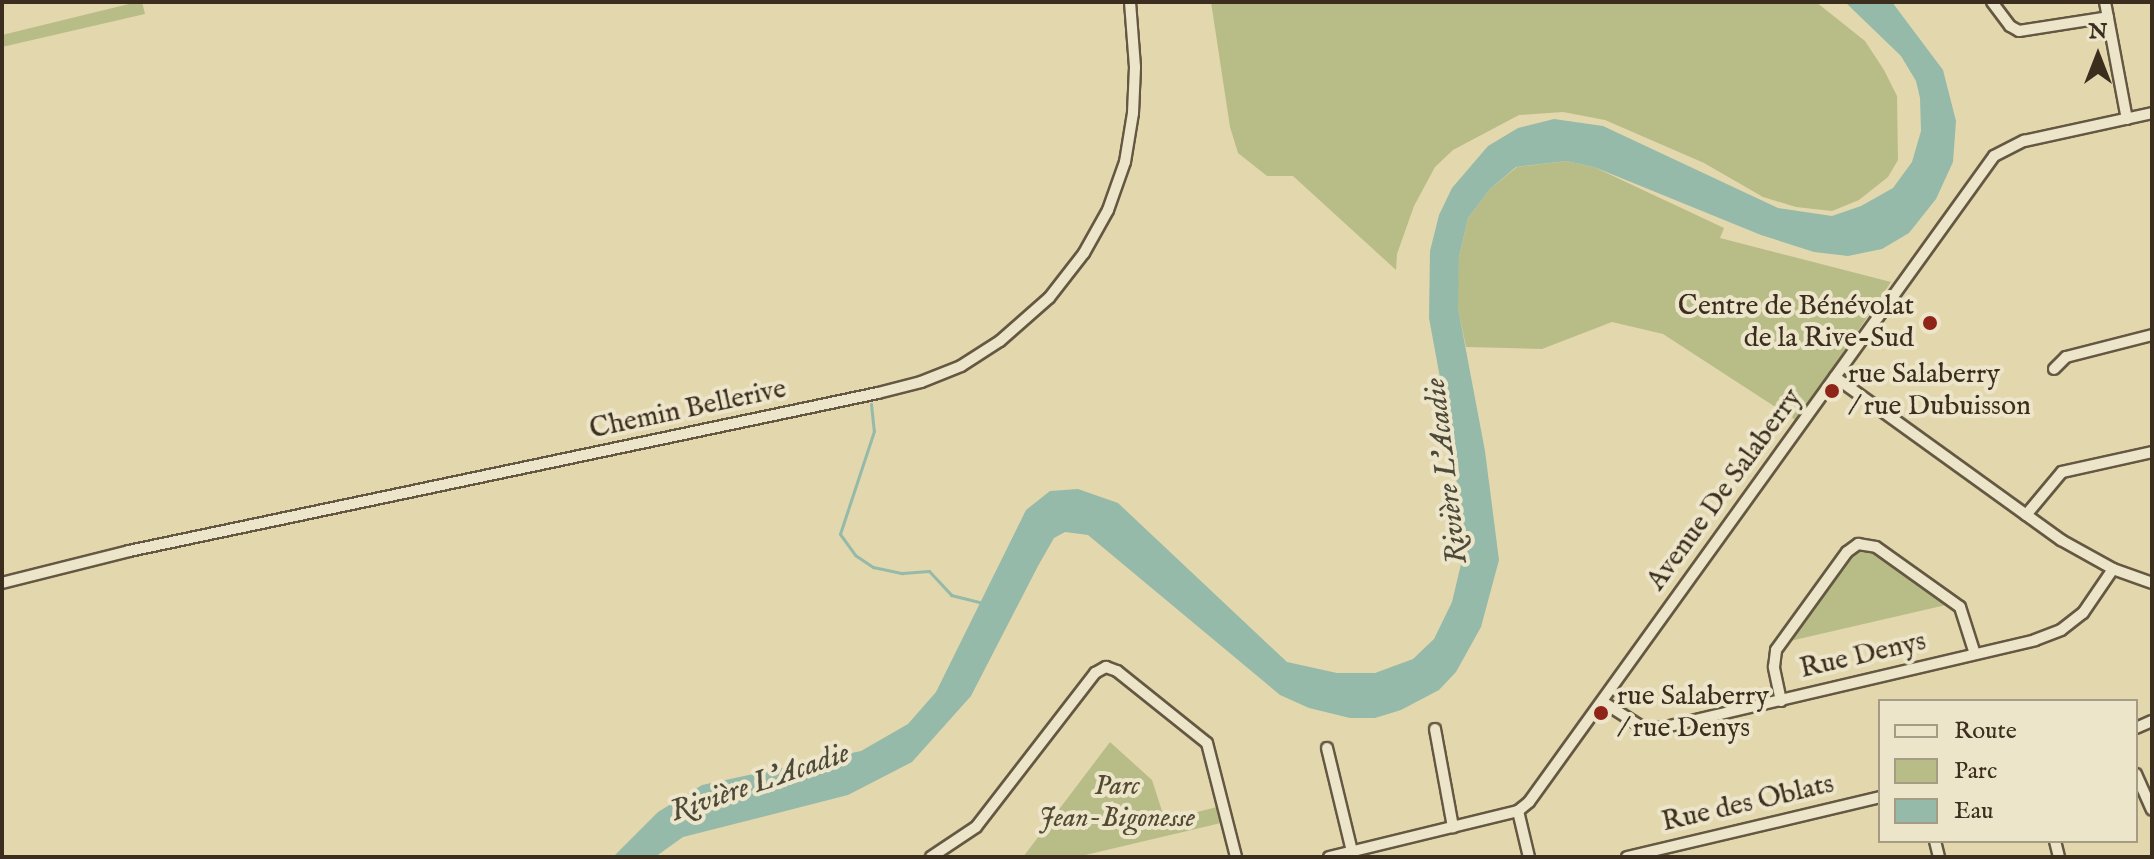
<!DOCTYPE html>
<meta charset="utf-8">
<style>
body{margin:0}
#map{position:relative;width:2154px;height:859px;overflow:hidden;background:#e3d7ae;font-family:"IM FELL English",serif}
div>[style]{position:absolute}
.green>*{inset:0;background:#b8bd88}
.water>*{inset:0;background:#95baa9}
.stream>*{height:3px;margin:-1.5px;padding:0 1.5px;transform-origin:1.5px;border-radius:1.5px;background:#95baa9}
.roads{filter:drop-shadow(2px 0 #655842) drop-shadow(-2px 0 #655842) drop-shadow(0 2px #655842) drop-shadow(0 -2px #655842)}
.minor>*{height:10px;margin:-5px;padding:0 5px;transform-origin:5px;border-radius:5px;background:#ede5ca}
.dots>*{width:22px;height:22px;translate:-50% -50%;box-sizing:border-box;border:4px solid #ede5ca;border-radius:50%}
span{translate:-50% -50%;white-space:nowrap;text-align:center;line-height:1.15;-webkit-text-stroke:8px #ede5ca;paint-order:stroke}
.poi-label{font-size:28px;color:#3b2e1e}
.right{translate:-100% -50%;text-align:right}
.left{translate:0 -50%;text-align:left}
.street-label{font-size:28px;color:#3b2e1e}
.park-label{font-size:28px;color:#544b33;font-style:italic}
.water-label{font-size:30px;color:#4d4a3a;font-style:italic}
.frame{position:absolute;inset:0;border:4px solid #3b2e1e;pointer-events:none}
.legend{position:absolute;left:1878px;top:699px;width:260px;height:144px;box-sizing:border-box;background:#ede5ca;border:2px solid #a69c85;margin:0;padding:10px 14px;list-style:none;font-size:24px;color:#3b2e1e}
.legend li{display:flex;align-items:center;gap:16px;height:40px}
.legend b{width:40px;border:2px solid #a69c85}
.north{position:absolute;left:2058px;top:16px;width:80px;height:80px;-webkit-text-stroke:6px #ede5ca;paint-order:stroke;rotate:0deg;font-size:22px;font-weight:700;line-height:32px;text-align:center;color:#3b2e1e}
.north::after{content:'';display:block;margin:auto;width:28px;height:36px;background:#3b2e1e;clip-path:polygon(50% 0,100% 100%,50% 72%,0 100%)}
</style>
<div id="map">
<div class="green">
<div style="clip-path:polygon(137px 2px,142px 2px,145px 14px,2px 47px,2px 35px)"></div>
<div style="clip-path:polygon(1211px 2px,1816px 2px,1865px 41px,1884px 70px,1897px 96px,1898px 160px,1888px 177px,1859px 200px,1832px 211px,1796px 207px,1763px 197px,1704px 163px,1605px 120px,1563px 112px,1519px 115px,1453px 150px,1435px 167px,1414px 206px,1397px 254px,1396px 270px,1293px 176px,1267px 176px,1238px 153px,1230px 127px)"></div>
<div style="clip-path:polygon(1566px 161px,1594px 167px,1724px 228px,1720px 238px,1891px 282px,1797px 421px,1663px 334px,1612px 322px,1542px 349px,1466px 347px,1457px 304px,1459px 257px,1468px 218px,1490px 189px,1517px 167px)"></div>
<div style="clip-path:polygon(1860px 550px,1871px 552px,1946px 605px,1790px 641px,1851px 556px)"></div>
<div style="clip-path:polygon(1110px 742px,1152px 780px,1165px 820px,1217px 807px,1221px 823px,1077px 857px,1023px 857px)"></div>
</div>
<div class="water">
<div style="clip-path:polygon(1845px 2px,1892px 2px,1943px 70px,1956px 121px,1953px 162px,1936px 199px,1909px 233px,1882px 249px,1848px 256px,1814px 252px,1761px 235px,1594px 167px,1566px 161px,1516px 167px,1490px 189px,1468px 218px,1459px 257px,1458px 308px,1485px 451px,1499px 560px,1481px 627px,1456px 672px,1439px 690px,1401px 710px,1375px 718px,1350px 718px,1309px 708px,1280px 695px,1088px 535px,1065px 532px,1054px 538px,1038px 566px,971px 696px,912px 762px,848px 795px,683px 837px,655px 857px,613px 857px,658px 812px,702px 785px,861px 751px,908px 724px,936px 692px,1026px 510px,1050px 491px,1078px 489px,1118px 503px,1287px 662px,1337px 673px,1375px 673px,1413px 659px,1434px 639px,1452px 602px,1461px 564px,1462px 527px,1452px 443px,1429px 318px,1430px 251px,1439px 215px,1452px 188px,1488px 146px,1518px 128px,1554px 119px,1603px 126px,1778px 208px,1832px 216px,1861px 206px,1893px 188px,1912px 162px,1921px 131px,1920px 98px,1916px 81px,1901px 56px)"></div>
</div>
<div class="stream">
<div style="left:871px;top:404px;width:27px;rotate:84deg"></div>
<div style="left:874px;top:431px;width:108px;rotate:108.3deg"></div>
<div style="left:840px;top:534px;width:26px;rotate:54deg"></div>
<div style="left:855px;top:555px;width:22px;rotate:34deg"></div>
<div style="left:873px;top:567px;width:30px;rotate:12deg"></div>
<div style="left:902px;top:573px;width:27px;rotate:-4deg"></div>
<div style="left:929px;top:571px;width:33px;rotate:47deg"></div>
<div style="left:951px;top:595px;width:32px;rotate:14deg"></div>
</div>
<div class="roads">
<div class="minor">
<div style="left:1992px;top:2px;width:30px;rotate:53deg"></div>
<div style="left:2010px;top:26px;width:10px;rotate:29deg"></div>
<div style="left:2019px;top:31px;width:90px;rotate:-8.9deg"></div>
<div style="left:2105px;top:2px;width:119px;rotate:79.4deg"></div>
<div style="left:2054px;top:369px;width:17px;rotate:-45deg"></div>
<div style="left:2066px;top:357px;width:89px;rotate:-14.3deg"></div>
<div style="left:1835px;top:377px;width:279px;rotate:35.8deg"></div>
<div style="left:2061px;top:540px;width:60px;rotate:29.1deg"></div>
<div style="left:2113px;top:569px;width:41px;rotate:19.7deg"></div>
<div style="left:2026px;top:515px;width:56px;rotate:-50.1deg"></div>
<div style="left:2062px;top:472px;width:92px;rotate:-12.5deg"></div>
<div style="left:2px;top:583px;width:131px;rotate:-14.1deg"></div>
<div style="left:129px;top:551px;width:765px;rotate:-11.91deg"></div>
<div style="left:878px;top:393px;width:44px;rotate:-14.3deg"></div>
<div style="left:921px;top:382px;width:43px;rotate:-21.8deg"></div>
<div style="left:961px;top:366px;width:46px;rotate:-32.7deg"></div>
<div style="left:1000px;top:341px;width:65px;rotate:-41.3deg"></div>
<div style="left:1049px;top:298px;width:57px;rotate:-52.1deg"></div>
<div style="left:1084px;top:253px;width:49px;rotate:-60.8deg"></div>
<div style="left:1108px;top:210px;width:51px;rotate:-70.5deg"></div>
<div style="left:1125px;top:162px;width:50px;rotate:-80.7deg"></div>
<div style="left:1133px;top:113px;width:46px;rotate:-87.5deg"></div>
<div style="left:1135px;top:67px;width:65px;rotate:-94.4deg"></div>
<div style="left:1781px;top:701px;width:35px;rotate:-102deg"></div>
<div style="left:1774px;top:667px;width:17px;rotate:-83deg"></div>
<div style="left:1776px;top:650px;width:121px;rotate:-54.1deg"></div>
<div style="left:1847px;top:552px;width:14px;rotate:-36deg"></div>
<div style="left:1858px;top:544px;width:18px;rotate:9deg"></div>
<div style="left:1876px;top:547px;width:103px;rotate:35.5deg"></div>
<div style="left:1960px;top:607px;width:49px;rotate:72.3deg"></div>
<div style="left:1603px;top:702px;width:46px;rotate:32.7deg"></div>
<div style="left:1642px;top:727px;width:19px;rotate:3deg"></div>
<div style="left:1661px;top:728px;width:384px;rotate:-13.2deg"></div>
<div style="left:2035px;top:640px;width:28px;rotate:-21deg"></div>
<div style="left:2061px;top:630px;width:28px;rotate:-38deg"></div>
<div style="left:2083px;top:613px;width:53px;rotate:-55.7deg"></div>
<div style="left:2136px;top:728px;width:17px;rotate:-24deg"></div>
<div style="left:1435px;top:729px;width:100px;rotate:79.6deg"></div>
<div style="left:1327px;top:748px;width:106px;rotate:76.4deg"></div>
<div style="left:2136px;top:774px;width:39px;rotate:66deg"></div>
<div style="left:1518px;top:811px;width:47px;rotate:76.6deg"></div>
<div style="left:1935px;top:841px;width:16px;rotate:76deg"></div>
<div style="left:2055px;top:841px;width:16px;rotate:76deg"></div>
<div style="left:931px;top:857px;width:54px;rotate:-33.7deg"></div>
<div style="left:976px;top:827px;width:195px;rotate:-52.3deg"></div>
<div style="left:1095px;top:673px;width:13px;rotate:-29deg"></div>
<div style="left:1106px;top:667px;width:12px;rotate:20deg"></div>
<div style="left:1117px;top:671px;width:115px;rotate:38.7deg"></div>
<div style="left:1207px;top:743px;width:118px;rotate:75.7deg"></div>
<div style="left:1329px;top:857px;width:195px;rotate:-13.7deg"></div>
<div style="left:1518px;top:811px;width:14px;rotate:-39deg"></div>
<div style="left:1529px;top:802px;width:796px;rotate:-54.25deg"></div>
<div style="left:1994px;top:156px;width:34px;rotate:-27deg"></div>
<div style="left:2024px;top:141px;width:131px;rotate:-12.3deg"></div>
<div style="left:1627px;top:857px;width:260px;rotate:-13.3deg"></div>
</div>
</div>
<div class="dots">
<div style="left:1930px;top:323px;background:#8f2418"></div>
<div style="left:1832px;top:391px;background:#8f2418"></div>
<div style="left:1601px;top:713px;background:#8f2418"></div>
</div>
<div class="poi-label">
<span class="right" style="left:1914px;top:323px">Centre de Bénévolat<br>de la Rive-Sud</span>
<span class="left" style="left:1848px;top:391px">rue Salaberry<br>/ rue Dubuisson</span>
<span class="left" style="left:1617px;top:713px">rue Salaberry<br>/ rue Denys</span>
</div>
<div class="street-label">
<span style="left:688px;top:410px;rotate:-12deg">Chemin Bellerive</span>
<span style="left:1725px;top:490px;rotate:-54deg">Avenue De Salaberry</span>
<span style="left:1863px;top:656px;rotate:-13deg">Rue Denys</span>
<span style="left:1748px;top:804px;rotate:-13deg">Rue des Oblats</span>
</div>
<div class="park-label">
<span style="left:1117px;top:803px">Parc<br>Jean-Bigonesse</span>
</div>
<div class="water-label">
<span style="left:1447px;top:471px;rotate:-97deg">Rivière L'Acadie</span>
<span style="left:760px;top:783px;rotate:-19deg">Rivière L'Acadie</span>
</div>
<div class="frame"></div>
<ul class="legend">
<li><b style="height:10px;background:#ede5ca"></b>Route</li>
<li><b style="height:22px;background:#b8bd88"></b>Parc</li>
<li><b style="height:22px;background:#95baa9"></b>Eau</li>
</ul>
<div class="north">N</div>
</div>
